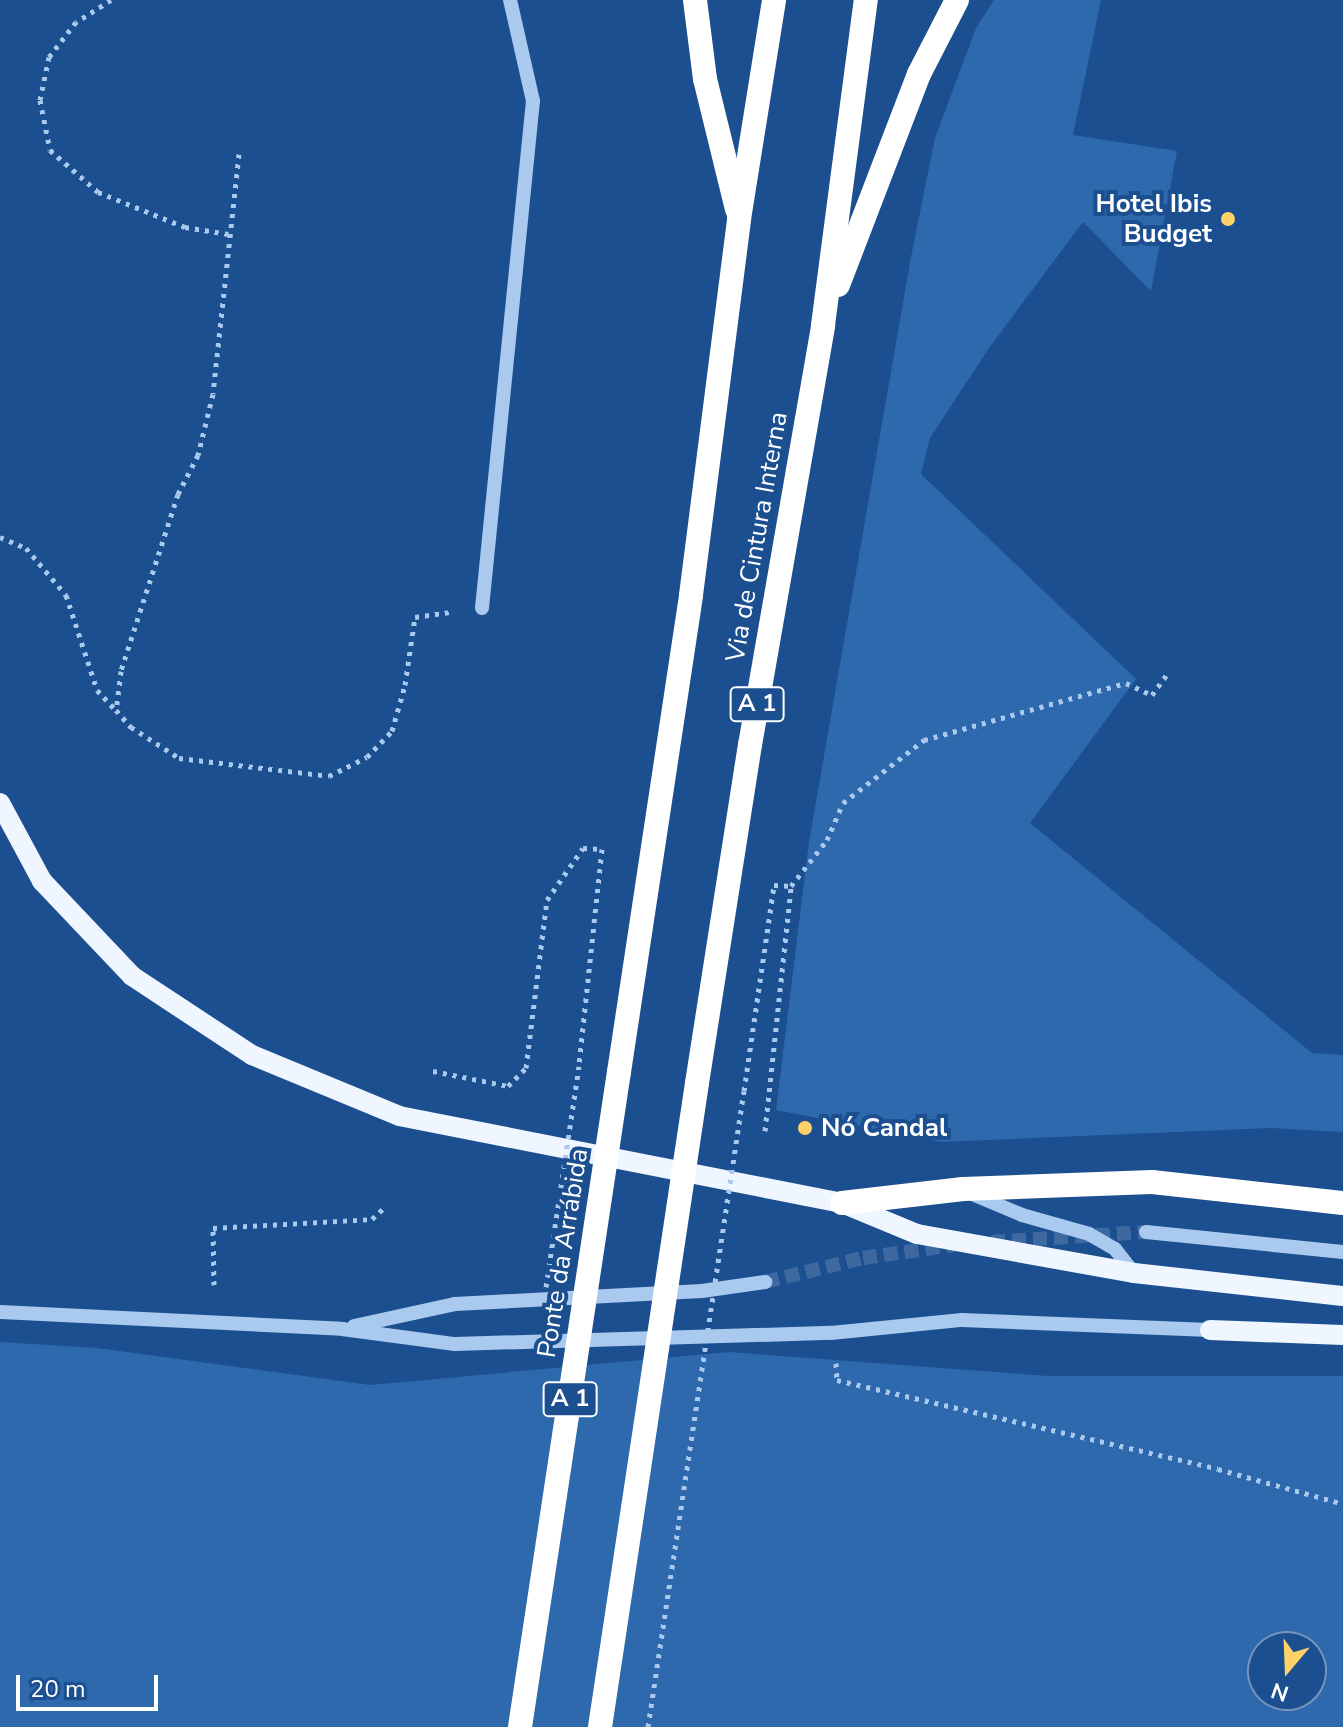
<!DOCTYPE html>
<meta charset="utf-8">
<style>
body{margin:0}
#map{position:relative;width:1343px;height:1727px;overflow:hidden;background:#1b4f8f;font-family:"Nunito Sans",sans-serif}
div>[style]{position:absolute}
.green>*{inset:0;background:#2e69ad}
.minor-tunnel>*{height:14px;margin-top:-7px;transform-origin:0;background:repeating-linear-gradient(90deg,#3d69a0 0 14px,transparent 0 21px)}
.path>*{height:5px;margin-top:-2.5px;transform-origin:0;background:repeating-linear-gradient(90deg,#a9c9ee 0 4px,transparent 0 10px)}
.minor>*{height:14px;margin:-7px;padding:0 7px;transform-origin:7px;border-radius:7px;background:#a9c9ee}
.major>*{height:20px;margin:-10px;padding:0 10px;transform-origin:10px;border-radius:10px;background:#f0f6ff}
.highway>*{height:24px;margin:-12px;padding:0 12px;transform-origin:12px;border-radius:12px;background:#fff}
.path-bridge>*{height:5px;margin-top:-2.5px;transform-origin:0;background:repeating-linear-gradient(90deg,#a9c9ee 0 4px,transparent 0 10px)}
.highway-bridge>*{height:24px;margin:-12px;padding:0 12px;transform-origin:12px;border-radius:12px;background:#fff}
.dots>*{width:22px;height:22px;translate:-50% -50%;box-sizing:border-box;border:4px solid #1b4f8f;border-radius:50%}
span{translate:-50% -50%;white-space:nowrap;text-align:center;line-height:1.15;-webkit-text-stroke:8px #1b4f8f;paint-order:stroke}
.shield-label span{padding:2px 6px;background:#1b4f8f;border:2px solid;border-radius:6px;-webkit-text-stroke-width:0}
.shield-label{font-size:24px;color:#fff;font-weight:700}
.poi-label{font-size:26px;color:#fff;font-weight:700}
.right{translate:-100% -50%;text-align:right}
.left{translate:0 -50%;text-align:left}
.street-label{font-size:26px;color:#fff}
.north{position:absolute;left:1247px;top:1631px;width:80px;height:80px;box-sizing:border-box;background:#1b4f8f;border:2px solid #7695bc;border-radius:50%;rotate:199deg;font-size:22px;font-weight:700;line-height:32px;text-align:center;color:#fff}
.north::after{content:'';display:block;margin:auto;width:28px;height:36px;background:#ffd166;clip-path:polygon(50% 0,100% 100%,50% 72%,0 100%)}
.scale{position:absolute;left:16px;top:1675px;width:142px;height:36px;box-sizing:border-box;border:4px solid #fff;border-top:0;padding-left:10px;font-size:24px;line-height:28px;white-space:nowrap;color:#fff;-webkit-text-stroke:6px #1b4f8f;paint-order:stroke}
</style>
<div id="map">
<div class="green">
<div style="clip-path:polygon(994px 0,1101px 0,1073px 135px,1177px 151px,1151px 291px,1083px 222px,989px 348px,930px 438px,921px 474px,1136px 679px,1030px 823px,1312px 1053px,1343px 1055px,1343px 1132px,1271px 1128px,941px 1142px,776px 1110px,809px 842px,911px 257px,935px 138px,976px 28px)"></div>
<div style="clip-path:polygon(evenodd,0 1342px,97px 1348px,370px 1385px,729px 1352px,1048px 1376px,1343px 1376px,1343px 1727px,0 1727px,0 1342px,1263px 1647px,1311px 1647px,1311px 1695px,1263px 1695px,1263px 1647px)"></div>
</div>
<div class="minor-tunnel">
<div style="left:991px;top:1242px;width:155px;rotate:-3.7deg"></div>
<div style="left:765px;top:1282px;width:101px;rotate:-13.8deg"></div>
<div style="left:863px;top:1258px;width:92px;rotate:-8.1deg"></div>
</div>
<div class="path">
<div style="left:111px;top:0;width:41px;rotate:147.8deg"></div>
<div style="left:76px;top:22px;width:44px;rotate:127.6deg"></div>
<div style="left:49px;top:57px;width:44px;rotate:101.8deg"></div>
<div style="left:40px;top:100px;width:51px;rotate:78.7deg"></div>
<div style="left:50px;top:150px;width:64px;rotate:41.2deg"></div>
<div style="left:98px;top:192px;width:94px;rotate:21.9deg"></div>
<div style="left:185px;top:227px;width:44px;rotate:9.2deg"></div>
<div style="left:239px;top:154px;width:241px;rotate:96.2deg"></div>
<div style="left:213px;top:394px;width:63px;rotate:103.8deg"></div>
<div style="left:198px;top:455px;width:44px;rotate:117.1deg"></div>
<div style="left:178px;top:494px;width:186px;rotate:107.9deg"></div>
<div style="left:121px;top:671px;width:39px;rotate:97deg"></div>
<div style="left:116px;top:710px;width:23px;rotate:49deg"></div>
<div style="left:131px;top:727px;width:57px;rotate:32.9deg"></div>
<div style="left:179px;top:758px;width:151px;rotate:6.8deg"></div>
<div style="left:329px;top:776px;width:42px;rotate:-26.6deg"></div>
<div style="left:367px;top:757px;width:36px;rotate:-46deg"></div>
<div style="left:392px;top:731px;width:48px;rotate:-74.2deg"></div>
<div style="left:405px;top:685px;width:69px;rotate:-81.6deg"></div>
<div style="left:415px;top:617px;width:35px;rotate:-8deg"></div>
<div style="left:0;top:537px;width:28px;rotate:23deg"></div>
<div style="left:26px;top:548px;width:62px;rotate:49.6deg"></div>
<div style="left:66px;top:595px;width:100px;rotate:71.9deg"></div>
<div style="left:97px;top:690px;width:26px;rotate:47deg"></div>
<div style="left:433px;top:1071px;width:76px;rotate:11.3deg"></div>
<div style="left:508px;top:1086px;width:25px;rotate:-45deg"></div>
<div style="left:526px;top:1068px;width:169px;rotate:-82.9deg"></div>
<div style="left:547px;top:900px;width:63px;rotate:-55.3deg"></div>
<div style="left:583px;top:848px;width:19px;rotate:3deg"></div>
<div style="left:602px;top:849px;width:218px;rotate:96.1deg"></div>
<div style="left:744px;top:1091px;width:208px;rotate:-81.7deg"></div>
<div style="left:774px;top:885px;width:17px;rotate:3deg"></div>
<div style="left:791px;top:886px;width:58px;rotate:-52deg"></div>
<div style="left:827px;top:840px;width:40px;rotate:-66.6deg"></div>
<div style="left:843px;top:803px;width:103px;rotate:-37.9deg"></div>
<div style="left:924px;top:740px;width:210px;rotate:-15.8deg"></div>
<div style="left:1126px;top:683px;width:29px;rotate:25deg"></div>
<div style="left:1152px;top:695px;width:29px;rotate:-54deg"></div>
<div style="left:765px;top:1131px;width:246px;rotate:-83.9deg"></div>
<div style="left:214px;top:1285px;width:57px;rotate:-91deg"></div>
<div style="left:213px;top:1228px;width:159px;rotate:-3.2deg"></div>
<div style="left:372px;top:1219px;width:16px;rotate:-43deg"></div>
<div style="left:836px;top:1363px;width:17px;rotate:87deg"></div>
<div style="left:837px;top:1380px;width:391px;rotate:13.1deg"></div>
<div style="left:1218px;top:1469px;width:130px;rotate:15.6deg"></div>
</div>
<div class="minor">
<div style="left:482px;top:608px;width:510px;rotate:-84.26deg"></div>
<div style="left:533px;top:101px;width:104px;rotate:-102.8deg"></div>
<div style="left:970px;top:1193px;width:56px;rotate:22.9deg"></div>
<div style="left:1022px;top:1215px;width:70px;rotate:15.8deg"></div>
<div style="left:1089px;top:1234px;width:30px;rotate:30deg"></div>
<div style="left:1115px;top:1249px;width:31px;rotate:52deg"></div>
<div style="left:1146px;top:1232px;width:198px;rotate:5.8deg"></div>
<div style="left:0;top:1312px;width:342px;rotate:2.8deg"></div>
<div style="left:342px;top:1329px;width:114px;rotate:7.6deg"></div>
<div style="left:455px;top:1344px;width:376px;rotate:-1.7deg"></div>
<div style="left:831px;top:1333px;width:132px;rotate:-5.7deg"></div>
<div style="left:962px;top:1320px;width:248px;rotate:2.3deg"></div>
<div style="left:354px;top:1326px;width:103px;rotate:-12.3deg"></div>
<div style="left:455px;top:1304px;width:247px;rotate:-3deg"></div>
<div style="left:702px;top:1291px;width:64px;rotate:-8.1deg"></div>
</div>
<div class="major">
<div style="left:0;top:803px;width:89px;rotate:61.7deg"></div>
<div style="left:42px;top:881px;width:131px;rotate:46.5deg"></div>
<div style="left:132px;top:976px;width:144px;rotate:33.4deg"></div>
<div style="left:252px;top:1055px;width:159px;rotate:22.5deg"></div>
<div style="left:399px;top:1116px;width:451px;rotate:11.1deg"></div>
<div style="left:842px;top:1203px;width:81px;rotate:22.5deg"></div>
<div style="left:917px;top:1234px;width:220px;rotate:10.2deg"></div>
<div style="left:1134px;top:1273px;width:210px;rotate:6.3deg"></div>
<div style="left:1210px;top:1330px;width:133px;rotate:2.2deg"></div>
</div>
<div class="highway">
<div style="left:695px;top:0;width:80px;rotate:82.8deg"></div>
<div style="left:705px;top:79px;width:134px;rotate:76.2deg"></div>
<div style="left:838px;top:285px;width:226px;rotate:-69deg"></div>
<div style="left:919px;top:74px;width:83px;rotate:-62.8deg"></div>
<div style="left:619px;top:1072px;width:482px;rotate:-81.4deg"></div>
<div style="left:691px;top:595px;width:379px;rotate:-82.7deg"></div>
<div style="left:739px;top:219px;width:222px;rotate:-80.9deg"></div>
<div style="left:697px;top:1083px;width:342px;rotate:-81.1deg"></div>
<div style="left:750px;top:745px;width:426px;rotate:-80.1deg"></div>
<div style="left:823px;top:325px;width:328px;rotate:-82.5deg"></div>
<div style="left:842px;top:1203px;width:122px;rotate:-6.6deg"></div>
<div style="left:963px;top:1189px;width:189px;rotate:-2.1deg"></div>
<div style="left:1152px;top:1182px;width:192px;rotate:6.3deg"></div>
</div>
<div class="path-bridge">
<div style="left:546px;top:1287px;width:223px;rotate:-81.5deg"></div>
<div style="left:648px;top:1727px;width:643px;rotate:-81.42deg"></div>
</div>
<div class="highway-bridge">
<div style="left:520px;top:1727px;width:662px;rotate:-81.41deg"></div>
<div style="left:600px;top:1727px;width:651px;rotate:-81.43deg"></div>
</div>
<div class="dots">
<div style="left:1228px;top:219px;background:#ffd166"></div>
<div style="left:805px;top:1128px;background:#ffd166"></div>
</div>
<div class="shield-label">
<span style="left:757px;top:704px">A 1</span>
<span style="left:570px;top:1399px">A 1</span>
</div>
<div class="poi-label">
<span class="right" style="left:1212px;top:219px">Hotel Ibis<br>Budget</span>
<span class="left" style="left:821px;top:1128px">Nó Candal</span>
</div>
<div class="street-label">
<span style="left:757px;top:537px;rotate:-80deg">Via de Cintura Interna</span>
<span style="left:563px;top:1253px;rotate:-81deg">Ponte da Arrábida</span>
</div>
<div class="north">N</div>
<div class="scale">20 m</div>
</div>
